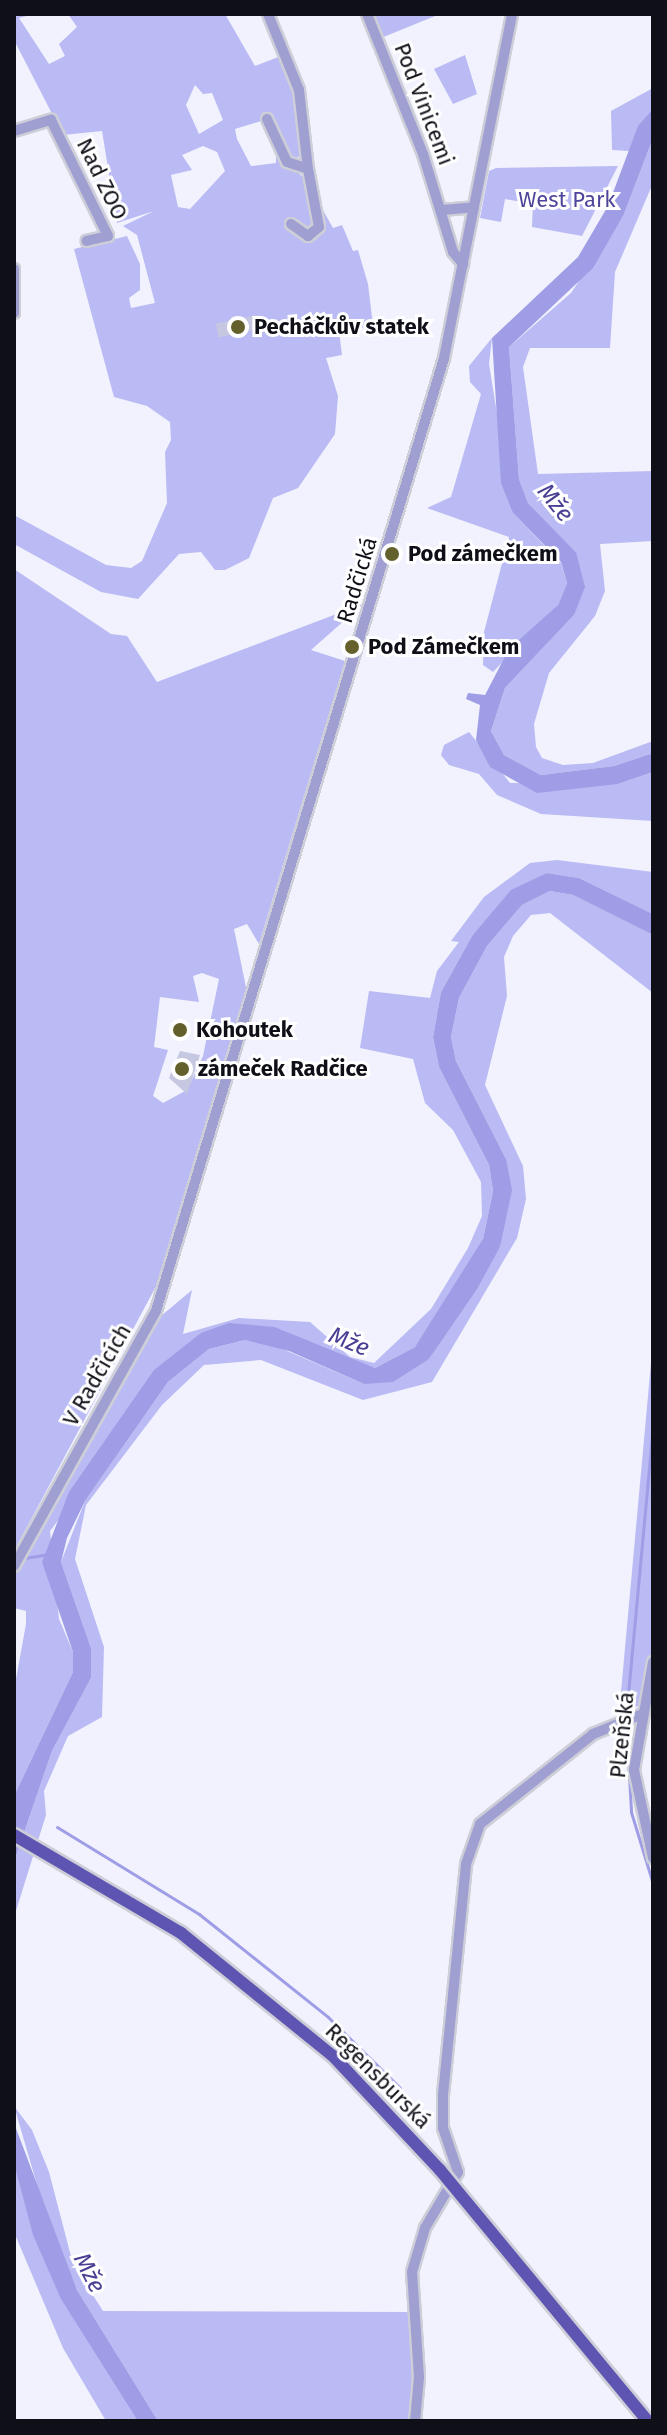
<!DOCTYPE html>
<meta charset="utf-8">
<style>
body{margin:0}
#map{position:relative;width:667px;height:2435px;overflow:hidden;background:#f1f2fd;font-family:"Fira Sans",sans-serif}
div>[style]{position:absolute}
.green>*{inset:0;background:#babaf4}
.water>*{inset:0;background:#9e9de6}
.stream>*{height:3px;margin:-1.5px;padding:0 1.5px;transform-origin:1.5px;border-radius:1.5px;background:#9e9de6}
.building>*{inset:0;background:#c6c7e0;transform-origin:0 0}
.roads{filter:drop-shadow(2px 0 #cdced8) drop-shadow(-2px 0 #cdced8) drop-shadow(0 2px #cdced8) drop-shadow(0 -2px #cdced8)}
.minor>*{height:10px;margin:-5px;padding:0 5px;transform-origin:5px;border-radius:5px;background:#9f9fd2}
.bridges{filter:drop-shadow(2px 0 #cdced8) drop-shadow(-2px 0 #cdced8) drop-shadow(0 2px #cdced8) drop-shadow(0 -2px #cdced8)}
.major-bridge>*{height:12px;margin:-6px;padding:0 6px;transform-origin:6px;border-radius:6px;background:#5d55b1}
.dots>*{width:22px;height:22px;translate:-50% -50%;box-sizing:border-box;border:4px solid #fff;border-radius:50%}
span{translate:-50% -50%;white-space:nowrap;text-align:center;line-height:1.15;-webkit-text-stroke:6px #fff;paint-order:stroke}
.street-label{font-size:22px;color:#0f0f18}
.park-label{font-size:22px;color:#4e459b}
.poi-label{font-size:22px;color:#0f0f18;font-weight:700}
.left{translate:0 -50%;text-align:left}
.water-label{font-size:24px;color:#493f94;font-style:italic}
.frame{position:absolute;inset:0;border:16px solid #0f0f18;pointer-events:none}
</style>
<div id="map">
<div class="green">
<div style="clip-path:polygon(evenodd,14px 14px,34px 14px,19px 18px,49px 64px,65px 56px,59px 44px,77px 27px,68px 14px,225px 14px,255px 66px,281px 56px,305px 134px,303px 154px,292px 161px,271px 118px,235px 129px,237px 139px,251px 166px,276px 163px,276px 152px,306px 180px,333px 228px,342px 225px,353px 251px,358px 250px,368px 284px,373px 326px,339px 331px,342px 355px,326px 358px,338px 396px,335px 434px,298px 488px,273px 498px,249px 558px,225px 570px,215px 570px,201px 552px,179px 554px,138px 599px,101px 592px,14px 544px,14px 515px,106px 565px,131px 568px,142px 561px,167px 503px,165px 452px,171px 440px,170px 422px,147px 406px,114px 397px,74px 249px,127px 236px,140px 264px,140px 290px,129px 298px,131px 308px,155px 303px,137px 235px,123px 226px,154px 211px,117px 223px,102px 131px,63px 135px,14px 40px,14px 14px,195px 85px,203px 94px,212px 93px,223px 120px,199px 134px,186px 105px,195px 85px,14px 14px,203px 146px,217px 152px,225px 171px,190px 209px,178px 207px,171px 175px,192px 170px,182px 155px,203px 146px)"></div>
<div style="clip-path:polygon(375px 14px,440px 14px,381px 38px)"></div>
<div style="clip-path:polygon(465px 55px,477px 94px,453px 104px,434px 69px)"></div>
<div style="clip-path:polygon(653px 88px,653px 109px,629px 151px,612px 150px,611px 111px)"></div>
<div style="clip-path:polygon(653px 138px,653px 183px,615px 272px,610px 348px,530px 348px,523px 367px,538px 474px,653px 471px,653px 541px,600px 544px,605px 591px,595px 616px,549px 673px,534px 724px,536px 747px,542px 758px,563px 765px,593px 763px,653px 741px,653px 753px,614px 766px,541px 775px,504px 755px,491px 731px,505px 688px,574px 615px,576px 552px,528px 503px,519px 479px,509px 347px,571px 293px,624px 214px)"></div>
<div style="clip-path:polygon(618px 166px,582px 236px,532px 227px,533px 204px,505px 199px,501px 222px,480px 218px,489px 171px,496px 168px)"></div>
<div style="clip-path:polygon(492px 338px,489px 364px,513px 513px,561px 563px,567px 583px,558px 605px,493px 672px,483px 665px,484px 632px,509px 537px,427px 508px,451px 497px,481px 394px,470px 382px,469px 366px)"></div>
<div style="clip-path:polygon(evenodd,14px 569px,111px 634px,127px 636px,157px 682px,363px 604px,311px 650px,345px 661px,259px 944px,247px 924px,234px 929px,247px 992px,161px 1277px,14px 1551px,14px 569px,202px 973px,219px 979px,203px 1056px,187px 1090px,163px 1103px,153px 1096px,168px 1050px,154px 1047px,160px 997px,199px 1002px,193px 976px,202px 973px)"></div>
<div style="clip-path:polygon(469px 732px,510px 783px,618px 784px,653px 772px,653px 821px,541px 814px,497px 795px,479px 774px,449px 765px,441px 755px,444px 745px)"></div>
<div style="clip-path:polygon(557px 860px,653px 872px,653px 914px,579px 878px,547px 873px,472px 936px,441px 992px,433px 1037px,439px 1067px,489px 1165px,493px 1191px,483px 1239px,462px 1280px,415px 1347px,375px 1368px,369px 1367px,275px 1327px,201px 1333px,50px 1531px,59px 1619px,73px 1652px,73px 1672px,14px 1796px,14px 1690px,26px 1624px,26px 1611px,14px 1608px,14px 1570px,161px 1316px,192px 1290px,183px 1334px,239px 1318px,310px 1322px,350px 1357px,374px 1363px,431px 1309px,468px 1248px,482px 1216px,481px 1182px,453px 1130px,425px 1103px,413px 1059px,360px 1048px,369px 991px,430px 998px,437px 971px,459px 942px,451px 941px,484px 897px,530px 863px)"></div>
<div style="clip-path:polygon(550px 891px,573px 895px,653px 935px,653px 993px,550px 913px,531px 915px,513px 936px,504px 957px,507px 996px,485px 1085px,523px 1166px,526px 1199px,517px 1238px,432px 1382px,363px 1400px,261px 1360px,204px 1365px,162px 1405px,86px 1505px,75px 1559px,104px 1647px,102px 1717px,68px 1736px,44px 1791px,46px 1815px,14px 1917px,14px 1862px,52px 1751px,91px 1678px,91px 1648px,61px 1562px,85px 1501px,168px 1382px,209px 1349px,245px 1340px,271px 1344px,364px 1384px,429px 1359px,500px 1247px,506px 1159px,456px 1061px,451px 1037px,459px 998px,487px 946px,522px 905px)"></div>
<div style="clip-path:polygon(653px 1341px,653px 1653px,638px 1706px,619px 1714px)"></div>
<div style="clip-path:polygon(14px 2106px,32px 2130px,49px 2172px,73px 2264px,103px 2311px,409px 2312px,416px 2377px,412px 2421px,158px 2421px,77px 2290px,50px 2229px)"></div>
<div style="clip-path:polygon(14px 2163px,20px 2179px,138px 2421px,106px 2421px,63px 2348px,14px 2232px)"></div>
</div>
<div class="water">
<div style="clip-path:polygon(653px 109px,653px 138px,624px 214px,593px 268px,509px 347px,519px 479px,528px 503px,576px 552px,585px 587px,574px 615px,505px 688px,491px 731px,504px 755px,541px 775px,614px 766px,653px 753px,653px 772px,618px 784px,537px 793px,490px 767px,476px 740px,480px 705px,466px 699px,468px 693px,485px 695px,509px 649px,558px 605px,567px 583px,561px 562px,513px 513px,501px 483px,492px 338px,578px 257px,608px 206px,638px 126px)"></div>
<div style="clip-path:polygon(547px 873px,579px 878px,653px 914px,653px 935px,573px 895px,550px 891px,522px 905px,487px 946px,459px 998px,451px 1037px,456px 1061px,506px 1159px,512px 1190px,500px 1247px,477px 1289px,429px 1359px,393px 1382px,364px 1384px,289px 1351px,245px 1340px,209px 1349px,168px 1382px,85px 1501px,67px 1538px,61px 1562px,91px 1648px,91px 1678px,52px 1751px,14px 1862px,14px 1796px,73px 1672px,73px 1652px,42px 1562px,69px 1492px,154px 1370px,201px 1333px,229px 1323px,275px 1327px,375px 1368px,415px 1347px,483px 1239px,493px 1191px,489px 1165px,439px 1067px,433px 1037px,441px 992px,472px 936px,511px 890px)"></div>
<div style="clip-path:polygon(14px 2123px,77px 2290px,158px 2421px,138px 2421px,61px 2299px,33px 2235px,14px 2163px)"></div>
</div>
<div class="stream">
<div style="left:24px;top:1558px;width:20px;rotate:-9deg"></div>
<div style="left:626px;top:1716px;width:292px;rotate:-84.7deg"></div>
<div style="left:626px;top:1724px;width:88px;rotate:86.7deg"></div>
<div style="left:631px;top:1812px;width:75px;rotate:73deg"></div>
<div style="left:57px;top:1827px;width:167px;rotate:31.5deg"></div>
<div style="left:199px;top:1914px;width:165px;rotate:38.6deg"></div>
<div style="left:328px;top:2017px;width:101px;rotate:44.6deg"></div>
</div>
<div class="building">
<div style="left:257px;top:315px;width:14px;height:42px;rotate:78deg"></div>
<div style="clip-path:polygon(180px 1051px,200px 1055px,187px 1094px,169px 1078px)"></div>
</div>
<div class="roads">
<div class="minor">
<div style="left:367px;top:14px;width:151px;rotate:68.2deg"></div>
<div style="left:423px;top:154px;width:102px;rotate:73deg"></div>
<div style="left:453px;top:252px;width:16px;rotate:50deg"></div>
<div style="left:267px;top:119px;width:47px;rotate:65.1deg"></div>
<div style="left:287px;top:162px;width:22px;rotate:18deg"></div>
<div style="left:308px;top:169px;width:80px;rotate:-96.5deg"></div>
<div style="left:299px;top:90px;width:82px;rotate:-112.2deg"></div>
<div style="left:14px;top:131px;width:39px;rotate:-17deg"></div>
<div style="left:51px;top:120px;width:129px;rotate:63.8deg"></div>
<div style="left:108px;top:236px;width:22px;rotate:167deg"></div>
<div style="left:442px;top:210px;width:32px;rotate:-5deg"></div>
<div style="left:291px;top:224px;width:21px;rotate:35deg"></div>
<div style="left:308px;top:236px;width:14px;rotate:-39deg"></div>
<div style="left:319px;top:227px;width:59px;rotate:-100.7deg"></div>
<div style="left:14px;top:269px;width:44px;rotate:90deg"></div>
<div style="left:14px;top:1566px;width:292px;rotate:-60.9deg"></div>
<div style="left:156px;top:1311px;width:996px;rotate:-73.18deg"></div>
<div style="left:444px;top:358px;width:351px;rotate:-78.8deg"></div>
<div style="left:653px;top:1662px;width:110px;rotate:100deg"></div>
<div style="left:634px;top:1770px;width:90px;rotate:77.8deg"></div>
<div style="left:415px;top:2421px;width:44px;rotate:-84.8deg"></div>
<div style="left:419px;top:2377px;width:105px;rotate:-93.8deg"></div>
<div style="left:412px;top:2272px;width:46px;rotate:-73.5deg"></div>
<div style="left:425px;top:2228px;width:65px;rotate:-59.5deg"></div>
<div style="left:458px;top:2172px;width:46px;rotate:-108.8deg"></div>
<div style="left:443px;top:2128px;width:33px;rotate:-90deg"></div>
<div style="left:443px;top:2095px;width:232px;rotate:-84.3deg"></div>
<div style="left:466px;top:1864px;width:42px;rotate:-70.7deg"></div>
<div style="left:480px;top:1824px;width:144px;rotate:-38.5deg"></div>
<div style="left:593px;top:1734px;width:51px;rotate:-22deg"></div>
</div>
</div>
<div class="bridges">
<div class="major-bridge">
<div style="left:14px;top:1835px;width:194px;rotate:30.4deg"></div>
<div style="left:181px;top:1933px;width:196px;rotate:39deg"></div>
<div style="left:333px;top:2056px;width:156px;rotate:46.8deg"></div>
<div style="left:440px;top:2170px;width:326px;rotate:50.4deg"></div>
</div>
</div>
<div class="dots">
<div style="left:238px;top:327px;background:#64602c"></div>
<div style="left:392px;top:554px;background:#64602c"></div>
<div style="left:352px;top:647px;background:#64602c"></div>
<div style="left:180px;top:1030px;background:#64602c"></div>
<div style="left:182px;top:1069px;background:#64602c"></div>
</div>
<div class="street-label">
<span style="left:424px;top:104px;rotate:69deg">Pod Vinicemi</span>
<span style="left:102px;top:179px;rotate:64deg">Nad ZOO</span>
<span style="left:357px;top:580px;rotate:-73deg">Radčická</span>
<span style="left:97px;top:1375px;rotate:-60deg">V Radčicích</span>
<span style="left:622px;top:1735px;rotate:-84deg">Plzeňská</span>
<span style="left:378px;top:2076px;rotate:45deg">Regensburská</span>
</div>
<div class="park-label">
<span style="left:567px;top:200px">West Park</span>
</div>
<div class="poi-label">
<span class="left" style="left:254px;top:327px">Pecháčkův statek</span>
<span class="left" style="left:408px;top:554px">Pod zámečkem</span>
<span class="left" style="left:368px;top:647px">Pod Zámečkem</span>
<span class="left" style="left:196px;top:1030px">Kohoutek</span>
<span class="left" style="left:198px;top:1069px">zámeček Radčice</span>
</div>
<div class="water-label">
<span style="left:555px;top:503px;rotate:51deg">Mže</span>
<span style="left:349px;top:1342px;rotate:22deg">Mže</span>
<span style="left:89px;top:2273px;rotate:63deg">Mže</span>
</div>
<div class="frame"></div>
</div>
